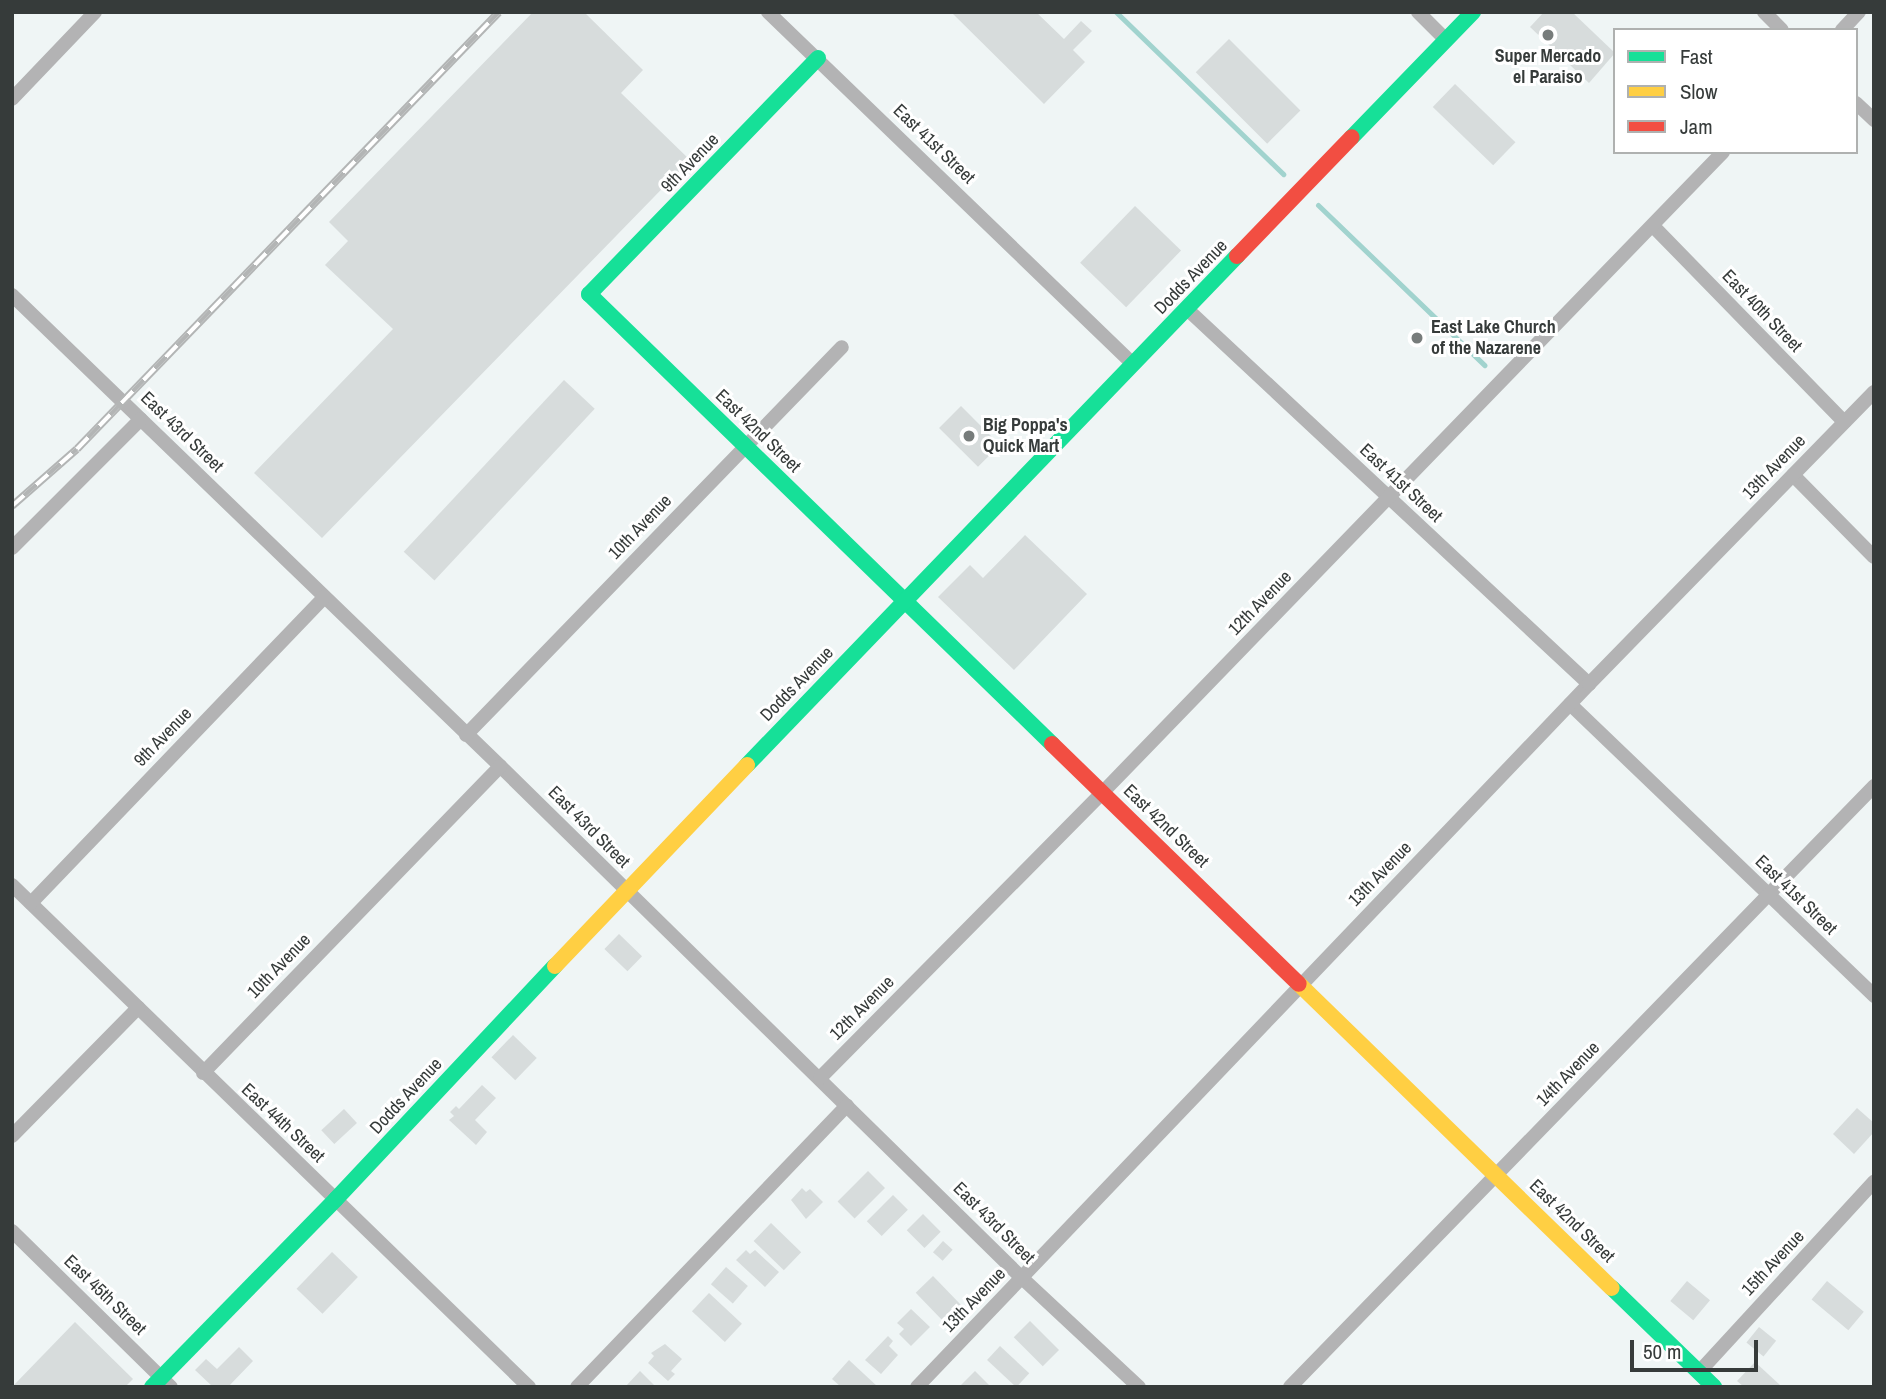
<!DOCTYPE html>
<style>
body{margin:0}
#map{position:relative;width:1886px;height:1399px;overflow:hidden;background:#eff5f5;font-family:"Archivo Narrow",sans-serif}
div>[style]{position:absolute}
.stream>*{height:5px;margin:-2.5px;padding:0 2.5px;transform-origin:2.5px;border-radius:2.5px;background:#a1d3ce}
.building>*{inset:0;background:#d7dcdc;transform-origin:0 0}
.street>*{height:14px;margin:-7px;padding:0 7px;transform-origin:7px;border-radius:7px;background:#b3b3b4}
.fast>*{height:16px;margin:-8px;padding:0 8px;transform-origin:8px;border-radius:8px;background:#16e098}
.slow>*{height:16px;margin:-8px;padding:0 8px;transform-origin:8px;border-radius:8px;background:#ffcf43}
.jam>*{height:16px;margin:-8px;padding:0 8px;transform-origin:8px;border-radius:8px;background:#f24e42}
.rail>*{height:8px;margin-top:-4px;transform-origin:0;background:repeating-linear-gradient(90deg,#fff 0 16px,#b3b5b5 0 32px);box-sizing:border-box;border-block:2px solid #b3b5b5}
.dots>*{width:19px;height:19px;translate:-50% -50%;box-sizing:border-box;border:4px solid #fff;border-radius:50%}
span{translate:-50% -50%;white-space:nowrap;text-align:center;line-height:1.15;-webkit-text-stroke:6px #fff;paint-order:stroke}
.poi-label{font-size:18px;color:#363b3a;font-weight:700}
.left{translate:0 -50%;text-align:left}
.street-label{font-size:18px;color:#363b3a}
.frame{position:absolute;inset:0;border:14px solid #363b3a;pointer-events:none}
.legend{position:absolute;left:1613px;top:28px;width:245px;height:126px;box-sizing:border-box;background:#fff;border:2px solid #afb1b0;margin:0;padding:9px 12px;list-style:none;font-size:21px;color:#363b3a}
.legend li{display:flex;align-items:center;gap:14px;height:35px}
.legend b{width:35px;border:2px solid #afb1b0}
.scale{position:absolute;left:1630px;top:1340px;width:128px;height:32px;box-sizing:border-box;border:4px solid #363b3a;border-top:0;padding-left:9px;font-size:21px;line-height:24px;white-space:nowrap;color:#363b3a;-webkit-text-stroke:5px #fff;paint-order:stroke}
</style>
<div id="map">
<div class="stream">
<div style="left:1116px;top:12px;width:233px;rotate:44.1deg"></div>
<div style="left:1318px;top:205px;width:231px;rotate:43.9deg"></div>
</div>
<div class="building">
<div style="clip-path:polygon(533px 12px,584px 12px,643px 70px,621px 93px,690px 160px,322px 538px,254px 473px,393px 329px,325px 265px,348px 241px,329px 222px)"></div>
<div style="clip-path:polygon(951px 12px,1036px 12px,1064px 39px,1081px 21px,1092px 31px,1073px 50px,1085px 62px,1044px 104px)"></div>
<div style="clip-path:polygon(1544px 12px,1572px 12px,1615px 53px,1589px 83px,1530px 27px)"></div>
<div style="left:1229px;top:39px;width:101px;height:47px;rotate:45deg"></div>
<div style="left:1455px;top:84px;width:84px;height:32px;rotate:44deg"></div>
<div style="left:1135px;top:206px;width:64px;height:79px;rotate:44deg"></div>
<div style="left:564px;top:380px;width:42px;height:235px;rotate:43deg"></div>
<div style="left:961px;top:406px;width:55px;height:31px;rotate:45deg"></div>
<div style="clip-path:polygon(1025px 535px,1087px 594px,1014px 670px,938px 597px,970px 565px,983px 578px)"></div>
<div style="left:619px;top:934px;width:32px;height:21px;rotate:44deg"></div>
<div style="left:513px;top:1035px;width:33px;height:31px;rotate:44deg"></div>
<div style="clip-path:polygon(482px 1085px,496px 1098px,475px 1120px,487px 1132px,476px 1145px,449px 1120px,454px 1116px,450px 1112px,456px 1106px,459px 1109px)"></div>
<div style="clip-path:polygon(1857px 1108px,1874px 1123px,1874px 1132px,1854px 1154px,1833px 1134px)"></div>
<div style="left:344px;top:1109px;width:19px;height:31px;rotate:47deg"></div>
<div style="left:868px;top:1171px;width:24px;height:43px;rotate:45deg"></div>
<div style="clip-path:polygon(802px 1188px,806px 1192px,810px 1189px,823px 1202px,806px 1219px,791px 1200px)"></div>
<div style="left:893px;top:1195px;width:21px;height:37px;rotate:45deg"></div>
<div style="left:923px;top:1214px;width:25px;height:23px;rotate:45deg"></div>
<div style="left:771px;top:1223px;width:42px;height:25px;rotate:44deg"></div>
<div style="left:943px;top:1241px;width:13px;height:15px;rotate:42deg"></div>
<div style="clip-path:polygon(746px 1250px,750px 1254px,755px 1250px,779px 1272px,765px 1287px,736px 1260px)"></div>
<div style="left:332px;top:1252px;width:36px;height:51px;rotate:44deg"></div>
<div style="left:726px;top:1267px;width:29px;height:23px;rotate:41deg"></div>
<div style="left:933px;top:1276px;width:40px;height:24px;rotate:46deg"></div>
<div style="left:1687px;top:1281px;width:30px;height:26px;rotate:40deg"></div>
<div style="left:1827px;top:1281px;width:48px;height:24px;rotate:40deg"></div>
<div style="left:709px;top:1293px;width:45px;height:25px;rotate:43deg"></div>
<div style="clip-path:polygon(911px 1309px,930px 1327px,911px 1346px,899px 1334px,904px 1329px,897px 1323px)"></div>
<div style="left:1030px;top:1321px;width:41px;height:23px;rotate:45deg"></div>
<div style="clip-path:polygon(75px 1322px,133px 1379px,125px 1387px,12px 1387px)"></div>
<div style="left:1759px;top:1327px;width:22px;height:20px;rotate:39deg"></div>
<div style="clip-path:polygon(888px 1336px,893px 1341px,889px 1346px,898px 1355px,881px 1374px,865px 1360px)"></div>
<div style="clip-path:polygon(665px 1344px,682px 1359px,671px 1371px,675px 1374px,668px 1381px,648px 1363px,654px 1356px,651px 1353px)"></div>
<div style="left:1000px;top:1346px;width:40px;height:19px;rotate:43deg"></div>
<div style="clip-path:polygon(239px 1347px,253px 1361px,228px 1387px,213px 1387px,195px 1370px,206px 1359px,217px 1369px)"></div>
<div style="clip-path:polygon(849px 1360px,878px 1387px,841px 1387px,832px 1379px)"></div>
<div style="clip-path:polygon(1755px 1362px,1780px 1385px,1779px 1387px,1744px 1387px,1737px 1381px)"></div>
<div style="clip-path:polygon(640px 1371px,656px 1387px,625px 1387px)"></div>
<div style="clip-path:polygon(975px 1371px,991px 1387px,959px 1387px)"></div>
</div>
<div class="street">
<div style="left:768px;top:12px;width:507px;rotate:43.96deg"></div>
<div style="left:1418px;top:12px;width:40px;rotate:45deg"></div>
<div style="left:1764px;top:12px;width:25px;rotate:45deg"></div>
<div style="left:1842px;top:30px;width:25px;rotate:-47deg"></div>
<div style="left:12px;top:99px;width:120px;rotate:-46.3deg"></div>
<div style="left:1856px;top:103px;width:25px;rotate:43deg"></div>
<div style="left:1653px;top:226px;width:274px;rotate:45.7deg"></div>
<div style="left:12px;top:295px;width:678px;rotate:43.98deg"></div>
<div style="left:500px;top:766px;width:731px;rotate:44.45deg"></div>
<div style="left:1022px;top:1278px;width:160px;rotate:43deg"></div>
<div style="left:1187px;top:309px;width:550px;rotate:43.01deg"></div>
<div style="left:1793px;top:475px;width:115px;rotate:45.4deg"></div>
<div style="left:12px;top:548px;width:182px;rotate:-45deg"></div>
<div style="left:1570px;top:704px;width:422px;rotate:43.8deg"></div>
<div style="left:466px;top:735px;width:540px;rotate:-45.9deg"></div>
<div style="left:12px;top:885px;width:721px;rotate:44.16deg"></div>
<div style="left:31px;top:903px;width:424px;rotate:-46.2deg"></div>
<div style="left:203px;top:1073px;width:427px;rotate:-45.9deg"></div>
<div style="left:820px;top:1078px;width:402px;rotate:-45.3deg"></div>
<div style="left:1103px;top:792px;width:891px;rotate:-45.91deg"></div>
<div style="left:12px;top:1136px;width:180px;rotate:-45.5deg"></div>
<div style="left:12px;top:1231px;width:223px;rotate:44.5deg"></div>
<div style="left:1700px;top:1371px;width:257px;rotate:-47.4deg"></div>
<div style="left:577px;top:1387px;width:390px;rotate:-46.2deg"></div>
<div style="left:917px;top:1387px;width:973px;rotate:-46.29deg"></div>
<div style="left:1589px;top:684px;width:408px;rotate:-45.7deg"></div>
<div style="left:1290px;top:1387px;width:838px;rotate:-45.82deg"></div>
</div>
<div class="fast">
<div style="left:818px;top:58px;width:329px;rotate:134.1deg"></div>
<div style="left:589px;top:294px;width:646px;rotate:44.18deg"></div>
<div style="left:1352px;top:137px;width:174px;rotate:-45.9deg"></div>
<div style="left:747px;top:765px;width:707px;rotate:-46.09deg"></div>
<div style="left:1612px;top:1288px;width:142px;rotate:44.1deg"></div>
<div style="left:152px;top:1387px;width:263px;rotate:-45.6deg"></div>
<div style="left:336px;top:1199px;width:320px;rotate:-46.8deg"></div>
</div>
<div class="slow">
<div style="left:555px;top:966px;width:278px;rotate:-46.3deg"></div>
<div style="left:1299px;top:984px;width:436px;rotate:44.2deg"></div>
</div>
<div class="jam">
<div style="left:1237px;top:256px;width:165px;rotate:-46deg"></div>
<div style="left:1052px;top:744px;width:344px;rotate:44.2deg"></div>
</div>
<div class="rail">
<div style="left:12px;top:506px;width:86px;rotate:-41.2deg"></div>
<div style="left:77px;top:449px;width:607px;rotate:-46deg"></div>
</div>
<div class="dots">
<div style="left:1548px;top:35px;background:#777c7b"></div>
<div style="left:1417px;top:338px;background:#777c7b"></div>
<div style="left:969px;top:436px;background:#777c7b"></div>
</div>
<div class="poi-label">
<span style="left:1548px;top:67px">Super Mercado<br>el Paraiso</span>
<span class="left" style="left:1431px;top:338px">East Lake Church<br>of the Nazarene</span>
<span class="left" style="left:983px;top:436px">Big Poppa's<br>Quick Mart</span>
</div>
<div class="street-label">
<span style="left:934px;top:144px;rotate:44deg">East 41st Street</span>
<span style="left:690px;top:163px;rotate:-46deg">9th Avenue</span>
<span style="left:1191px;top:277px;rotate:-46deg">Dodds Avenue</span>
<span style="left:1762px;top:311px;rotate:46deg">East 40th Street</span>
<span style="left:758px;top:431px;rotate:44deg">East 42nd Street</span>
<span style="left:182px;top:432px;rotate:44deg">East 43rd Street</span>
<span style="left:1774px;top:467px;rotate:-46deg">13th Avenue</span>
<span style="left:1401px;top:483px;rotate:43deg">East 41st Street</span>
<span style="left:640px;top:527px;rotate:-46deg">10th Avenue</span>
<span style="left:1260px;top:603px;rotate:-46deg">12th Avenue</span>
<span style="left:797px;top:684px;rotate:-46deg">Dodds Avenue</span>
<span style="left:163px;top:737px;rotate:-46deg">9th Avenue</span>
<span style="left:1166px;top:826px;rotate:44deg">East 42nd Street</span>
<span style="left:589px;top:827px;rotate:45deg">East 43rd Street</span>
<span style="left:1380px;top:874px;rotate:-46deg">13th Avenue</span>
<span style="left:1796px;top:895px;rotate:44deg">East 41st Street</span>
<span style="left:279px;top:966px;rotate:-46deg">10th Avenue</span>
<span style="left:862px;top:1008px;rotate:-45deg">12th Avenue</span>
<span style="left:1568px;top:1074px;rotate:-46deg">14th Avenue</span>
<span style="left:406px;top:1096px;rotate:-47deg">Dodds Avenue</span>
<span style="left:283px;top:1123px;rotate:43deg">East 44th Street</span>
<span style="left:1572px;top:1221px;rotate:44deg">East 42nd Street</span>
<span style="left:994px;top:1223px;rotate:45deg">East 43rd Street</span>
<span style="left:1773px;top:1263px;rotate:-47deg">15th Avenue</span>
<span style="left:105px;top:1295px;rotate:44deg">East 45th Street</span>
<span style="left:974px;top:1300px;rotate:-46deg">13th Avenue</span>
</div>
<div class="frame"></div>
<ul class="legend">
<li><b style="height:9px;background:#16e098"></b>Fast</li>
<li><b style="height:9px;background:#ffcf43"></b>Slow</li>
<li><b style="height:9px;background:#f24e42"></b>Jam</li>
</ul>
<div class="scale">50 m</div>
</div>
